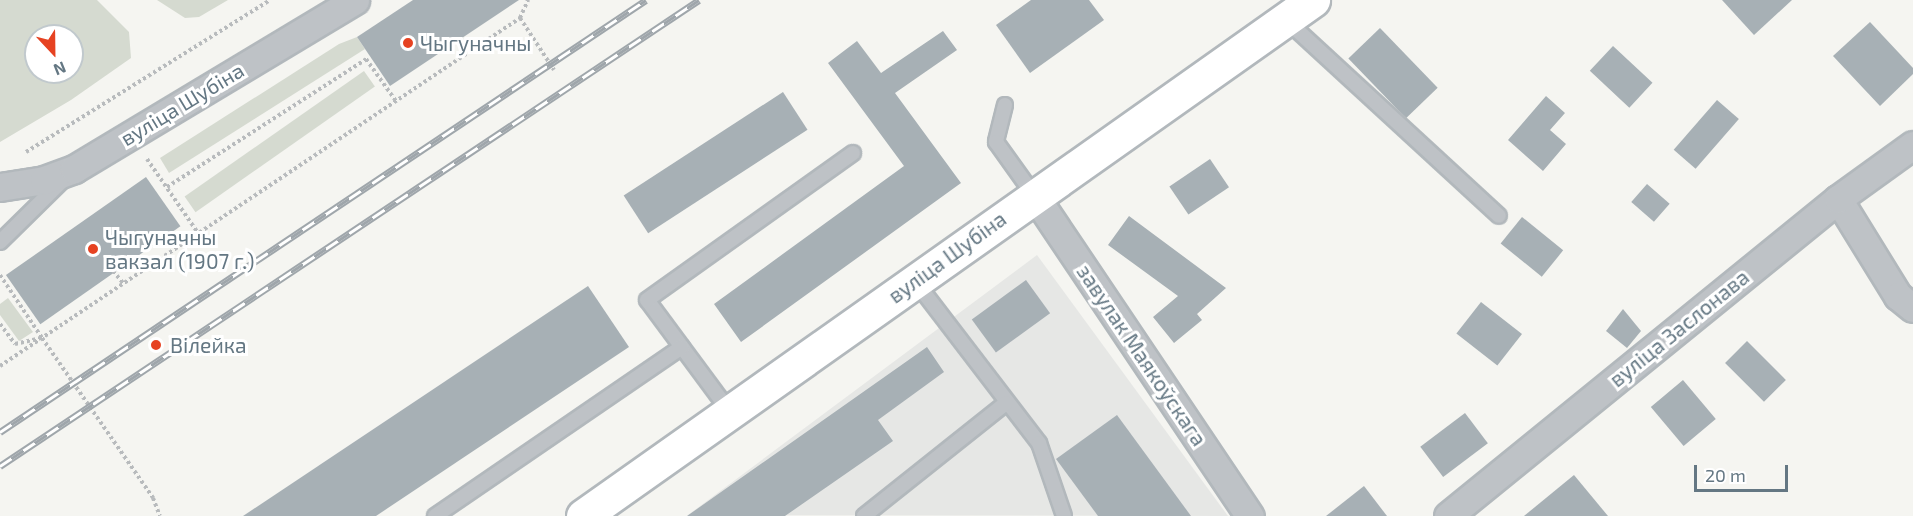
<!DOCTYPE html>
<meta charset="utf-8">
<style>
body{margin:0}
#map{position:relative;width:1913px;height:516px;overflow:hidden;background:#f5f5f1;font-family:"Exo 2",sans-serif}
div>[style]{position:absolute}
.built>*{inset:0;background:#e6e7e5}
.green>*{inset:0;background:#d5dad0;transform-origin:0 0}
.building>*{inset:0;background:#a7b0b5;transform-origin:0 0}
.path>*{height:4px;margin-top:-2px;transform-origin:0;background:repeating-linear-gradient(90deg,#b8bbbd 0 3px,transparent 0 6px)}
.roads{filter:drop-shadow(2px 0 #b2b8bc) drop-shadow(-2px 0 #b2b8bc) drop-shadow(0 2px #b2b8bc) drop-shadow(0 -2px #b2b8bc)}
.lane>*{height:14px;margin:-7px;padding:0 7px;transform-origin:7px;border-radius:7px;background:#bec2c6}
.street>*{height:27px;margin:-13.5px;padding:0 13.5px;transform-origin:13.5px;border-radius:13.5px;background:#bec2c6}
.secondary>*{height:33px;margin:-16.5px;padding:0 16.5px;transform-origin:16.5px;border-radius:16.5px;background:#fff}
.rail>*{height:7px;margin-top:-3.5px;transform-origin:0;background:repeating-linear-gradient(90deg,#fff 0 14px,#9fa6ab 0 28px);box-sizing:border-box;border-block:2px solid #9fa6ab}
.dots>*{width:16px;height:16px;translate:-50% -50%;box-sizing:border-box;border:3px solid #fff;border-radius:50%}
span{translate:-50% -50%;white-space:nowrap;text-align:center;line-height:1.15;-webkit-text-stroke:6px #fff;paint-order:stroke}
.poi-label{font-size:21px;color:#647783}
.left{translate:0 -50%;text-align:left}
.street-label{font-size:21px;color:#647783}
.north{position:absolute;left:24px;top:24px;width:60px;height:60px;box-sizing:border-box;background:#fff;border:2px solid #c1c9cd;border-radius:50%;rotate:158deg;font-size:16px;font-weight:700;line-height:24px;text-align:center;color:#647783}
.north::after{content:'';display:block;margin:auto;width:21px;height:27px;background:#e64221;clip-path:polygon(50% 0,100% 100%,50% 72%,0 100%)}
.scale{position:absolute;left:1694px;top:465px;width:94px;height:27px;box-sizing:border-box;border:3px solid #647783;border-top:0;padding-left:8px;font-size:18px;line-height:21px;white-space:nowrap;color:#647783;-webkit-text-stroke:4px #fff;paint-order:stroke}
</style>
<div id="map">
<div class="built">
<div style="clip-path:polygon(1037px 255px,1228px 516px,688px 515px)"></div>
</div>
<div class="green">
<div style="clip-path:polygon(evenodd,0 0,97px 0,129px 32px,131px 58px,71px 100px,0 142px,0 0,36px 36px,72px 36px,72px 72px,36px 72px,36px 36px)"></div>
<div style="clip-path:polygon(157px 0,228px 0,199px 17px,185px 18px)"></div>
<div style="clip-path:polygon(357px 37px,365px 49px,169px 173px,160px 158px,339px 44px)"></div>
<div style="left:364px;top:71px;width:19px;height:219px;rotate:55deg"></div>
<div style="clip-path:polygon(8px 298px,33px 332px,19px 341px,0 315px,0 304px)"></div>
</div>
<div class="building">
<div style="clip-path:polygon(413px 0,519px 0,390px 86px,357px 37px)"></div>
<div style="clip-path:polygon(1031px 0,1089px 0,1104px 20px,1030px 73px,996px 25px)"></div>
<div style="clip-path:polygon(1722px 0,1792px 0,1754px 35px)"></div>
<div style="clip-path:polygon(1870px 22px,1913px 68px,1913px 74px,1880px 106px,1833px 56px)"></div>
<div style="left:1380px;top:28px;width:83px;height:44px;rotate:46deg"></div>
<div style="clip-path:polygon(943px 31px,957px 50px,895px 93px,961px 183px,741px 342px,714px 304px,904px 166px,828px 63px,857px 41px,881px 73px)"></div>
<div style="left:1613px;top:46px;width:54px;height:34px;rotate:43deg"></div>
<div style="left:783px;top:92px;width:45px;height:190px;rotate:57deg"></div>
<div style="clip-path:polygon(1546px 96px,1565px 113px,1550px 130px,1566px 144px,1543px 171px,1508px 140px)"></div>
<div style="left:1717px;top:100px;width:29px;height:66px;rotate:41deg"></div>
<div style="left:1210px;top:159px;width:34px;height:49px;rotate:56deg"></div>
<div style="left:146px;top:177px;width:60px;height:171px;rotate:55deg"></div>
<div style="left:1647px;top:184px;width:30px;height:24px;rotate:41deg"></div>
<div style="clip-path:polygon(1129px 216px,1226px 288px,1197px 314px,1202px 320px,1174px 343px,1153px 317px,1178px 296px,1108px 245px)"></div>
<div style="left:1522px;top:217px;width:53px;height:34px;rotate:39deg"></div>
<div style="left:1026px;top:280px;width:41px;height:67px;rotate:54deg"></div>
<div style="clip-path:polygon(588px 286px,629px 347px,376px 516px,243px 516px)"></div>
<div style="left:1481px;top:302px;width:52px;height:40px;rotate:38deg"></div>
<div style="clip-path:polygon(1623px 309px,1641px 331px,1627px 348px,1606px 331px)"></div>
<div style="left:1747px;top:341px;width:55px;height:31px;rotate:45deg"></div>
<div style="clip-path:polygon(927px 347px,944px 372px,878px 420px,893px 441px,785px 516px,687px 516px)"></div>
<div style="left:1683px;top:380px;width:51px;height:42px;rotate:50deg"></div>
<div style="left:1465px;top:413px;width:38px;height:56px;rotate:53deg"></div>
<div style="clip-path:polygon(1117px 415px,1191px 516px,1098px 516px,1056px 459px)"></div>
<div style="clip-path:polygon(1574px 475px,1608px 516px,1524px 516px)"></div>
<div style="clip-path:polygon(1364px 486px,1387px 516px,1326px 516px)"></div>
</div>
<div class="path">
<div style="left:520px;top:18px;width:62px;rotate:56.8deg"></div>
<div style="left:26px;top:152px;width:287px;rotate:-31.9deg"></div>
<div style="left:147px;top:159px;width:90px;rotate:55.4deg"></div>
<div style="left:167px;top:187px;width:237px;rotate:-32.7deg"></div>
<div style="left:366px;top:59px;width:52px;rotate:54.5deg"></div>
<div style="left:113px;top:271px;width:16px;rotate:50deg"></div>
<div style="left:0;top:275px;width:76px;rotate:56.3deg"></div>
<div style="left:0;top:324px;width:25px;rotate:53deg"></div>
<div style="left:15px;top:344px;width:28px;rotate:-13deg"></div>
<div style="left:42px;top:338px;width:195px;rotate:55.2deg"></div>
<div style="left:153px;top:498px;width:19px;rotate:69deg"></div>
<div style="left:0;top:366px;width:626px;rotate:-33.79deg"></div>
<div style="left:520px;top:18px;width:20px;rotate:-66deg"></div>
</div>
<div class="roads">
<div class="lane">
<div style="left:1286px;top:20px;width:289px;rotate:42.6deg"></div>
<div style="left:1005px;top:105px;width:38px;rotate:104deg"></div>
<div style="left:996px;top:142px;width:65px;rotate:54.4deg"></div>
<div style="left:0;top:242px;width:87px;rotate:-44.5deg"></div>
<div style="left:915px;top:281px;width:204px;rotate:52.6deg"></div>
<div style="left:1039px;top:443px;width:77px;rotate:71.1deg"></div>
<div style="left:730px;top:412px;width:139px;rotate:-126.5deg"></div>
<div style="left:647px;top:300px;width:253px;rotate:-35.5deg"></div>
<div style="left:435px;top:516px;width:299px;rotate:-34.4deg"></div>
<div style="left:864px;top:516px;width:181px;rotate:-38.5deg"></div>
</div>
<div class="street">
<div style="left:0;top:187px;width:45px;rotate:-9deg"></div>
<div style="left:44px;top:180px;width:32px;rotate:-20deg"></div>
<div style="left:74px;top:169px;width:328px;rotate:-31deg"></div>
<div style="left:1034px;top:195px;width:387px;rotate:56.1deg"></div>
<div style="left:1838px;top:199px;width:114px;rotate:58.3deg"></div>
<div style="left:1898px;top:296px;width:19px;rotate:39deg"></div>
<div style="left:1448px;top:516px;width:503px;rotate:-39.1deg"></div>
<div style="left:1838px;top:199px;width:92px;rotate:-35.8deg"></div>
</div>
<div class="secondary">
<div style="left:583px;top:516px;width:894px;rotate:-35.25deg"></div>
</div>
</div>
<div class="rail">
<div style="left:0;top:432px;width:777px;rotate:-33.77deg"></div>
<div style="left:0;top:466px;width:840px;rotate:-33.69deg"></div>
</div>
<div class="dots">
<div style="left:408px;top:43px;background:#e64221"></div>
<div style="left:93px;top:249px;background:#e64221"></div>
<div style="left:156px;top:345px;background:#e64221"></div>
</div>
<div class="poi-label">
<span class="left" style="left:420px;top:43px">Чыгуначны</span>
<span class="left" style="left:105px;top:249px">Чыгуначны<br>вакзал (1907 г.)</span>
<span class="left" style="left:170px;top:345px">Вілейка</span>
</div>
<div class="street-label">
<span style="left:182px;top:104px;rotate:-31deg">вуліца Шубіна</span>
<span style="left:947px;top:257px;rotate:-36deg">вуліца Шубіна</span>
<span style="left:1679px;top:328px;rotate:-39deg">вуліца Заслонава</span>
<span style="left:1142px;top:355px;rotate:56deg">завулак Маякоўскага</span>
</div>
<div class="north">N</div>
<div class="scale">20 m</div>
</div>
